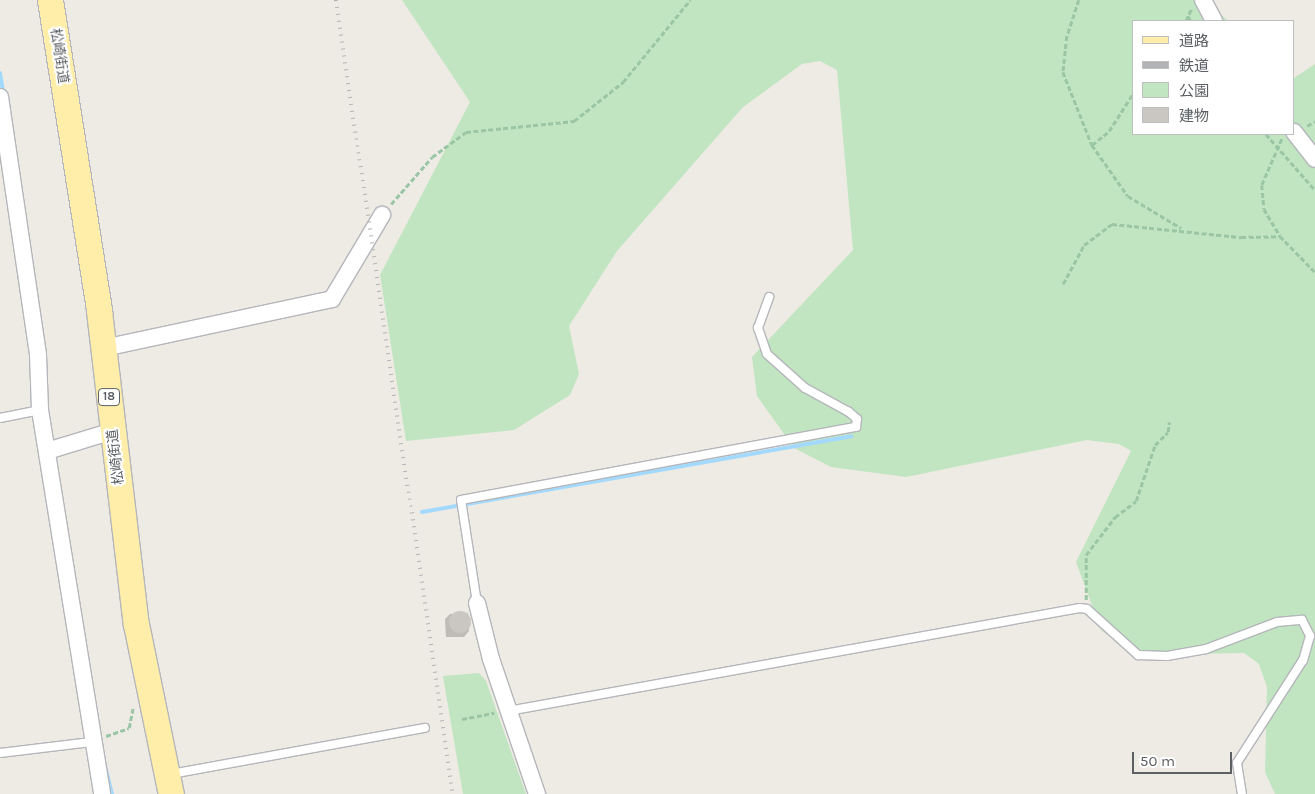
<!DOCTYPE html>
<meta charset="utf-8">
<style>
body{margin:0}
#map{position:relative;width:1315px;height:794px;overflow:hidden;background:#eeebe4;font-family:Karla,"Noto Sans JP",sans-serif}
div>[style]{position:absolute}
.green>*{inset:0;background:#c1e5c0}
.shadow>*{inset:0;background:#0003}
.stream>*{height:4px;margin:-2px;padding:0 2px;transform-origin:2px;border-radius:2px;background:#a4d9fe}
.building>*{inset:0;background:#cac6c1}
.round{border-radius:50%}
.path>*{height:2.5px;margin-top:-1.25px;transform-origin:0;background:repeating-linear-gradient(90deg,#9ac6a5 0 5px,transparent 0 7.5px)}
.roads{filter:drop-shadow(1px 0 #b4b6bb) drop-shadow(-1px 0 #b4b6bb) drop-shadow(0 1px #b4b6bb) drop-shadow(0 -1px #b4b6bb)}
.lane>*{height:8px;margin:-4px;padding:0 4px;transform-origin:4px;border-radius:4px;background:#fff}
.street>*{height:16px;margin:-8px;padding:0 8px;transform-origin:8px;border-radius:8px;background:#fff}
.primary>*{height:25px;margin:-12.5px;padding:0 12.5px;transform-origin:12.5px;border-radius:12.5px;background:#feeea9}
.rail>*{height:4px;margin-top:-2px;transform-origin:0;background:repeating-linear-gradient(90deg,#b2b3b4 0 1px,transparent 0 7px)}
span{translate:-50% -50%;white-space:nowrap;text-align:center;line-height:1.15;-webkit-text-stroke:4px #fff;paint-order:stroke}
.shield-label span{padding:1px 4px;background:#fff;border:1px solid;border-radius:4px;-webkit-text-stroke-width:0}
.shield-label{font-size:12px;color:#5c6064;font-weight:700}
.street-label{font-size:14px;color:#5c6064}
.legend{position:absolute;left:1132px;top:20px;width:162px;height:115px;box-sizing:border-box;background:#fff;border:1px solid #bebfc1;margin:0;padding:6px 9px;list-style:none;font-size:15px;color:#5c6064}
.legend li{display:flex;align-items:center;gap:10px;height:25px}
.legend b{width:25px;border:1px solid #bebfc1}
.scale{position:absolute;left:1132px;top:752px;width:100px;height:22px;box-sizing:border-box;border:2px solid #5c6064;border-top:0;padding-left:6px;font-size:15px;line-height:18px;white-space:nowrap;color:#5c6064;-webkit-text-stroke:4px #fff;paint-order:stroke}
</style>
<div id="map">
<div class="green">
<div style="clip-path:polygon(402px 0,1205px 0,1228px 21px,1134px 21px,1134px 134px,1294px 134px,1294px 78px,1315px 64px,1315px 794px,1275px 794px,1265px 772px,1267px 687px,1259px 664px,1244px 653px,1135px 655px,1101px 630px,1076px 562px,1131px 451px,1119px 444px,1087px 440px,906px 477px,831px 467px,794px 448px,757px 396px,752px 357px,853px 250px,837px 70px,820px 61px,802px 64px,743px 107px,617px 251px,569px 326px,579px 374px,570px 395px,514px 430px,406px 441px,380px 275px,470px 102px)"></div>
<div style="clip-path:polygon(479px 673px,486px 681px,526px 794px,463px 794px,443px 676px)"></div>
</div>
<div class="shadow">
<div style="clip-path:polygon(468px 613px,469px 631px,464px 637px,446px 637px,445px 619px,450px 614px)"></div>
</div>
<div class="stream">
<div style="left:0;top:73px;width:20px;rotate:81deg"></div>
<div style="left:422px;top:512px;width:436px;rotate:-10deg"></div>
<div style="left:104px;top:762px;width:33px;rotate:76deg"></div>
</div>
<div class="building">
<div class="round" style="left:449px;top:611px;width:22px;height:22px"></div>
</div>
<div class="path">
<div style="left:1079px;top:0;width:38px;rotate:108deg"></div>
<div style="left:1067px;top:36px;width:36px;rotate:96deg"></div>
<div style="left:1063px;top:72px;width:79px;rotate:68.3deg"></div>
<div style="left:1092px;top:145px;width:62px;rotate:54.8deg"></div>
<div style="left:1128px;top:196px;width:62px;rotate:31.1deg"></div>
<div style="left:1188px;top:16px;width:6px;rotate:59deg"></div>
<div style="left:1186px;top:21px;width:13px;rotate:-67deg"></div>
<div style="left:1307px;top:126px;width:9px;rotate:-32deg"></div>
<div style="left:1266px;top:134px;width:74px;rotate:48.8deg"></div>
<div style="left:1282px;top:139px;width:50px;rotate:113.5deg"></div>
<div style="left:1262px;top:185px;width:24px;rotate:85deg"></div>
<div style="left:1264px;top:209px;width:31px;rotate:59deg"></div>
<div style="left:1280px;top:236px;width:50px;rotate:45.8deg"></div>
<div style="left:1092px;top:145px;width:22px;rotate:-39deg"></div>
<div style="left:1109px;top:131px;width:46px;rotate:-57.3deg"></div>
<div style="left:391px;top:204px;width:62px;rotate:-48.9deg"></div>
<div style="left:432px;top:157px;width:42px;rotate:-36.3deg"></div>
<div style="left:466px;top:132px;width:109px;rotate:-5.8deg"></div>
<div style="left:574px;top:121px;width:63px;rotate:-38.5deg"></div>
<div style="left:623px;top:82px;width:106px;rotate:-50.7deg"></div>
<div style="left:1063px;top:284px;width:44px;rotate:-61.7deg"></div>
<div style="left:1084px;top:245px;width:35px;rotate:-37deg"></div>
<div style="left:1112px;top:224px;width:130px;rotate:5.8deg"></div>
<div style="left:1241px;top:237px;width:39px;rotate:-1deg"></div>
<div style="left:1086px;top:600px;width:45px;rotate:-90deg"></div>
<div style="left:1086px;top:555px;width:48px;rotate:-52.7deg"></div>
<div style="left:1115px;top:517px;width:26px;rotate:-37deg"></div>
<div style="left:1136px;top:501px;width:59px;rotate:-71.3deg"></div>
<div style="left:1155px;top:445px;width:18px;rotate:-45deg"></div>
<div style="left:1168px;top:432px;width:10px;rotate:-84deg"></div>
<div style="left:462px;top:719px;width:33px;rotate:-11deg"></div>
<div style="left:106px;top:736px;width:24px;rotate:-19deg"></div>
<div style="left:129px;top:728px;width:20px;rotate:-79deg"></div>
</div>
<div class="roads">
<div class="lane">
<div style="left:0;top:418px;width:41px;rotate:-11.3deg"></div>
<div style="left:477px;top:603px;width:104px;rotate:-98.8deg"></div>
<div style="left:461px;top:500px;width:402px;rotate:-10.5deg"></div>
<div style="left:856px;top:427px;width:8px;rotate:-83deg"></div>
<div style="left:857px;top:419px;width:11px;rotate:-139deg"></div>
<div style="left:849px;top:412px;width:50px;rotate:-151.4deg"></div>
<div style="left:805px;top:388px;width:51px;rotate:-138.2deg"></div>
<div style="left:767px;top:354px;width:28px;rotate:-109deg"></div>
<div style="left:758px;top:328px;width:33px;rotate:-70deg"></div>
<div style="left:508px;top:711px;width:581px;rotate:-10.21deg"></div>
<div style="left:1080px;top:608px;width:7px;rotate:8deg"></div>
<div style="left:1087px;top:609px;width:69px;rotate:42deg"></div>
<div style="left:1138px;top:655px;width:29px;rotate:2deg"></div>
<div style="left:1167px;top:656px;width:40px;rotate:-10deg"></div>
<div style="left:1206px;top:649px;width:76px;rotate:-20.8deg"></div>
<div style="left:1277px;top:622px;width:25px;rotate:-5deg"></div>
<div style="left:1302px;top:620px;width:18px;rotate:63deg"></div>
<div style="left:1310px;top:636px;width:25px;rotate:106deg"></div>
<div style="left:1303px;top:660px;width:122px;rotate:122.7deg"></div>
<div style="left:1237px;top:763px;width:31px;rotate:81deg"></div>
<div style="left:0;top:753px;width:92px;rotate:-6.9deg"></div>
<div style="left:171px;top:774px;width:258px;rotate:-10.3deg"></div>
</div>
<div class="street">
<div style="left:1203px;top:0;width:24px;rotate:62deg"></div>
<div style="left:0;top:97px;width:261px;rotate:81.6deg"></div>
<div style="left:38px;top:355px;width:55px;rotate:87.9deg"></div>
<div style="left:40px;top:410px;width:389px;rotate:80.8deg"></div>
<div style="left:1294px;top:132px;width:34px;rotate:52deg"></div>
<div style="left:104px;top:348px;width:233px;rotate:-12.1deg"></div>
<div style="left:332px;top:299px;width:98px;rotate:-59.2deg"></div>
<div style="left:47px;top:451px;width:69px;rotate:-16.9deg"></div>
<div style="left:477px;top:603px;width:58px;rotate:76deg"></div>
<div style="left:491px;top:659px;width:143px;rotate:71.2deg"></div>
</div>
<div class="primary">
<div style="left:50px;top:0;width:315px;rotate:81deg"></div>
<div style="left:99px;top:311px;width:315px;rotate:83.3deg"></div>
<div style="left:136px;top:624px;width:174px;rotate:78.4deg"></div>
</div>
</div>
<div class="rail">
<div style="left:336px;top:0;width:803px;rotate:81.62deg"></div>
</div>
<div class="shield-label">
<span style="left:109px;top:397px">18</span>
</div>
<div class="street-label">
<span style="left:59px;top:56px;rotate:81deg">松崎街道</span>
<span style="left:116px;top:457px;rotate:-97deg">松崎街道</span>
</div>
<ul class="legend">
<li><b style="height:6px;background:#feeea9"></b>道路</li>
<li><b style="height:6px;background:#b2b3b4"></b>鉄道</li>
<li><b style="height:14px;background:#c1e5c0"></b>公園</li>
<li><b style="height:14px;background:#cac6c1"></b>建物</li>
</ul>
<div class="scale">50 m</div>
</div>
